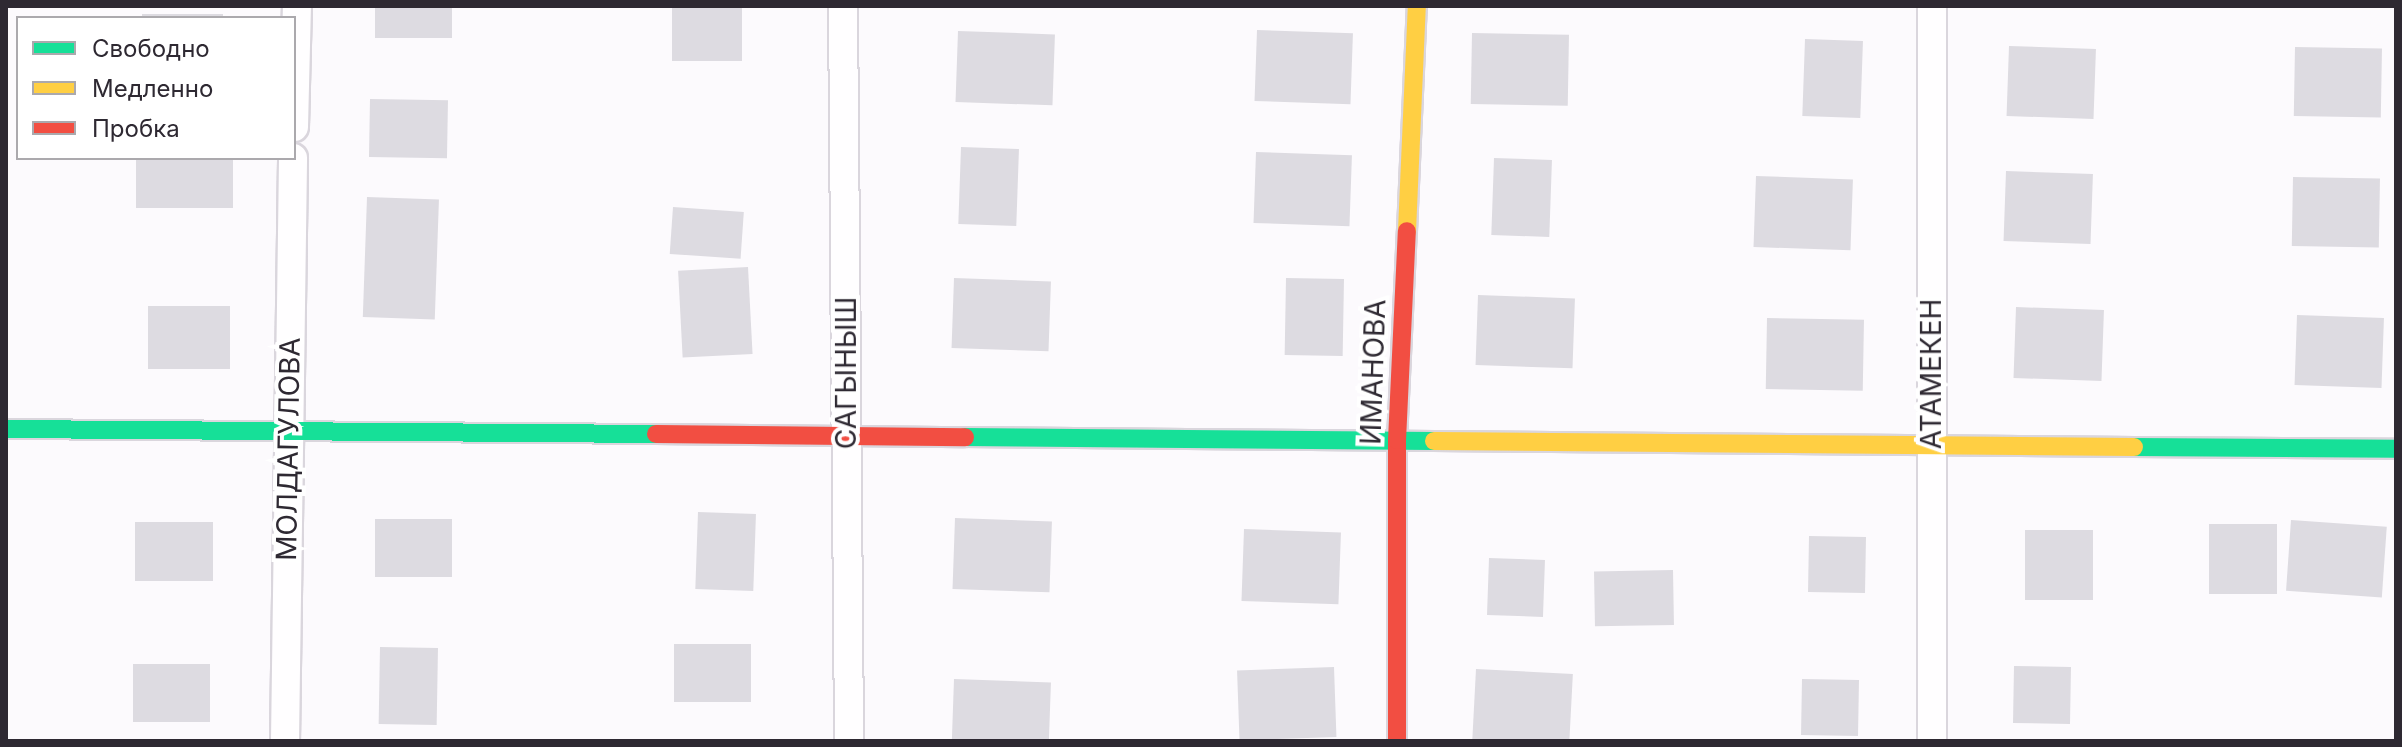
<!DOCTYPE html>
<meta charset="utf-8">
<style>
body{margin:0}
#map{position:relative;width:2402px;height:747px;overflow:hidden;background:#fcfafd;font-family:Inter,sans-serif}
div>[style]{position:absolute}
.building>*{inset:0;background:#dddbe1;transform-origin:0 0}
.roads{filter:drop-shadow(2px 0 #dad6dd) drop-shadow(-2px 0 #dad6dd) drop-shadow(0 2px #dad6dd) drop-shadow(0 -2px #dad6dd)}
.street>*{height:28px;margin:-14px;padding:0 14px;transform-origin:14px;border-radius:14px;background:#fffeff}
.fast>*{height:18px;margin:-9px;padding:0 9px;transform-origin:9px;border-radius:9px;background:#16e098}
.slow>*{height:18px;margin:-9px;padding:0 9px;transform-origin:9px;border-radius:9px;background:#ffcf43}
.jam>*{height:18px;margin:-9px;padding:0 9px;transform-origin:9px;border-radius:9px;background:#f24e42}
span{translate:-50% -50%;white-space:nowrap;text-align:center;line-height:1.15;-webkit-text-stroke:8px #fff;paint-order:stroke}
.street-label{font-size:28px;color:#2e2932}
.frame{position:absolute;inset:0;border:8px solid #2e2932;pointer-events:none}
.legend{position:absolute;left:16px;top:16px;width:280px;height:144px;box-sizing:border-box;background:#fff;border:2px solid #aba9ad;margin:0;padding:10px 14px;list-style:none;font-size:24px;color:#2e2932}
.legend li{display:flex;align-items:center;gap:16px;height:40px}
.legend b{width:40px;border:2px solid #aba9ad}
</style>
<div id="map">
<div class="building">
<div style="left:375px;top:6px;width:77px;height:32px"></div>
<div style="left:672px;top:6px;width:70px;height:55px"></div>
<div style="left:142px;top:14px;width:81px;height:4px"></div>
<div style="left:1257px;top:30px;width:96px;height:71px;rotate:2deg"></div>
<div style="left:958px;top:31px;width:97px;height:71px;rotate:2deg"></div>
<div style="left:1472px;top:33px;width:97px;height:71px;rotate:1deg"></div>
<div style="left:1805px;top:39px;width:58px;height:77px;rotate:2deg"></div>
<div style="left:2009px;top:46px;width:87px;height:70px;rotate:2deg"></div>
<div style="left:2295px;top:47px;width:87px;height:69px;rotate:1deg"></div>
<div style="left:370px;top:99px;width:78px;height:58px;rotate:1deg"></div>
<div style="left:961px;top:147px;width:58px;height:77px;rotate:2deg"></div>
<div style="left:1256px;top:152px;width:96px;height:71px;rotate:2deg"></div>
<div style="left:136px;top:158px;width:97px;height:50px"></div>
<div style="left:1494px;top:158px;width:58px;height:77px;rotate:2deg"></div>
<div style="left:2006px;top:171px;width:87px;height:70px;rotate:2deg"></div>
<div style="left:1756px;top:176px;width:97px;height:71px;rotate:2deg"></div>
<div style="left:2293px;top:177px;width:87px;height:69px;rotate:1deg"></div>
<div style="left:367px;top:197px;width:72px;height:120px;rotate:2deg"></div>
<div style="left:673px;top:207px;width:71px;height:47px;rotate:4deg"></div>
<div style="left:748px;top:267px;width:87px;height:70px;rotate:87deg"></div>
<div style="left:954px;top:278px;width:97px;height:70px;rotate:2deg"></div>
<div style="left:1286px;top:278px;width:58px;height:77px;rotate:1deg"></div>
<div style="left:1478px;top:295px;width:97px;height:70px;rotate:2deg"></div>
<div style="left:230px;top:306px;width:63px;height:82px;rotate:90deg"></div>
<div style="left:2016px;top:307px;width:88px;height:71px;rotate:2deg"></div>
<div style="left:2297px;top:315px;width:87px;height:70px;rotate:2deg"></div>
<div style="left:1767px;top:318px;width:97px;height:71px;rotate:1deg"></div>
<div style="left:698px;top:512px;width:58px;height:77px;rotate:2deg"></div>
<div style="left:955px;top:518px;width:97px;height:71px;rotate:2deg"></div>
<div style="left:375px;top:519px;width:77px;height:58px"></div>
<div style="left:2291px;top:520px;width:96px;height:71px;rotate:4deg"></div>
<div style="left:213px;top:522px;width:59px;height:78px;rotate:90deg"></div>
<div style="left:2209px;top:524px;width:68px;height:70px"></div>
<div style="left:1244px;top:529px;width:97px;height:72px;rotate:2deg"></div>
<div style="left:2025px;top:530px;width:68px;height:70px"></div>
<div style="left:1809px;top:536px;width:57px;height:56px;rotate:1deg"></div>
<div style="left:1489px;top:558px;width:56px;height:57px;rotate:2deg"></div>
<div style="left:1673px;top:570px;width:55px;height:79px;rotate:89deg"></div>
<div style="left:674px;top:644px;width:77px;height:58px"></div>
<div style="left:380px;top:647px;width:58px;height:77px;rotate:1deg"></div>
<div style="left:210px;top:664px;width:58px;height:77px;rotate:90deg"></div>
<div style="left:2014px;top:666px;width:57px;height:57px;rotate:1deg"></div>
<div style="left:1334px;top:667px;width:70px;height:97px;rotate:88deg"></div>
<div style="left:1476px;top:669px;width:97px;height:71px;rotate:3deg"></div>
<div style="left:954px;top:679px;width:97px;height:62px;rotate:2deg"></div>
<div style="left:1802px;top:679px;width:57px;height:56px;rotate:1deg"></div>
</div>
<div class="roads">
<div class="street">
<div style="left:843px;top:6px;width:735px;rotate:89.53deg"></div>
<div style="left:1932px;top:6px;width:735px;rotate:90deg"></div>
<div style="left:294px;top:127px;width:121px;rotate:-88.6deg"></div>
<div style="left:285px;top:741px;width:583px;rotate:-89.21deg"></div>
</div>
<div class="fast">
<div style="left:6px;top:429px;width:650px;rotate:0.44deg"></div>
<div style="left:965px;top:437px;width:469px;rotate:0.5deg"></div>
<div style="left:2134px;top:447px;width:262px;rotate:0.4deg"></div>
</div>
<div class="slow">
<div style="left:1407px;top:231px;width:225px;rotate:-87.5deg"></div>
<div style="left:1434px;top:441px;width:700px;rotate:0.49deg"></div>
</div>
<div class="jam">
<div style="left:656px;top:434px;width:309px;rotate:0.6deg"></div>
<div style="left:1397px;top:741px;width:301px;rotate:-90deg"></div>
<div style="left:1397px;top:440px;width:209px;rotate:-87.3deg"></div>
</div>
</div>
<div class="street-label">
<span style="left:1373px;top:372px;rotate:-88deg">ИМАНОВА</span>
<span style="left:846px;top:373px;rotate:-90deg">САГЫНЫШ</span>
<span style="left:1931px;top:374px;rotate:-90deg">АТАМЕКЕН</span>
<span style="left:288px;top:449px;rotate:-89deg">МОЛДАГУЛОВА</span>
</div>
<div class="frame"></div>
<ul class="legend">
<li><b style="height:10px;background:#16e098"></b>Свободно</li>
<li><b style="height:10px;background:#ffcf43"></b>Медленно</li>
<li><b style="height:10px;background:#f24e42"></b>Пробка</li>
</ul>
</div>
